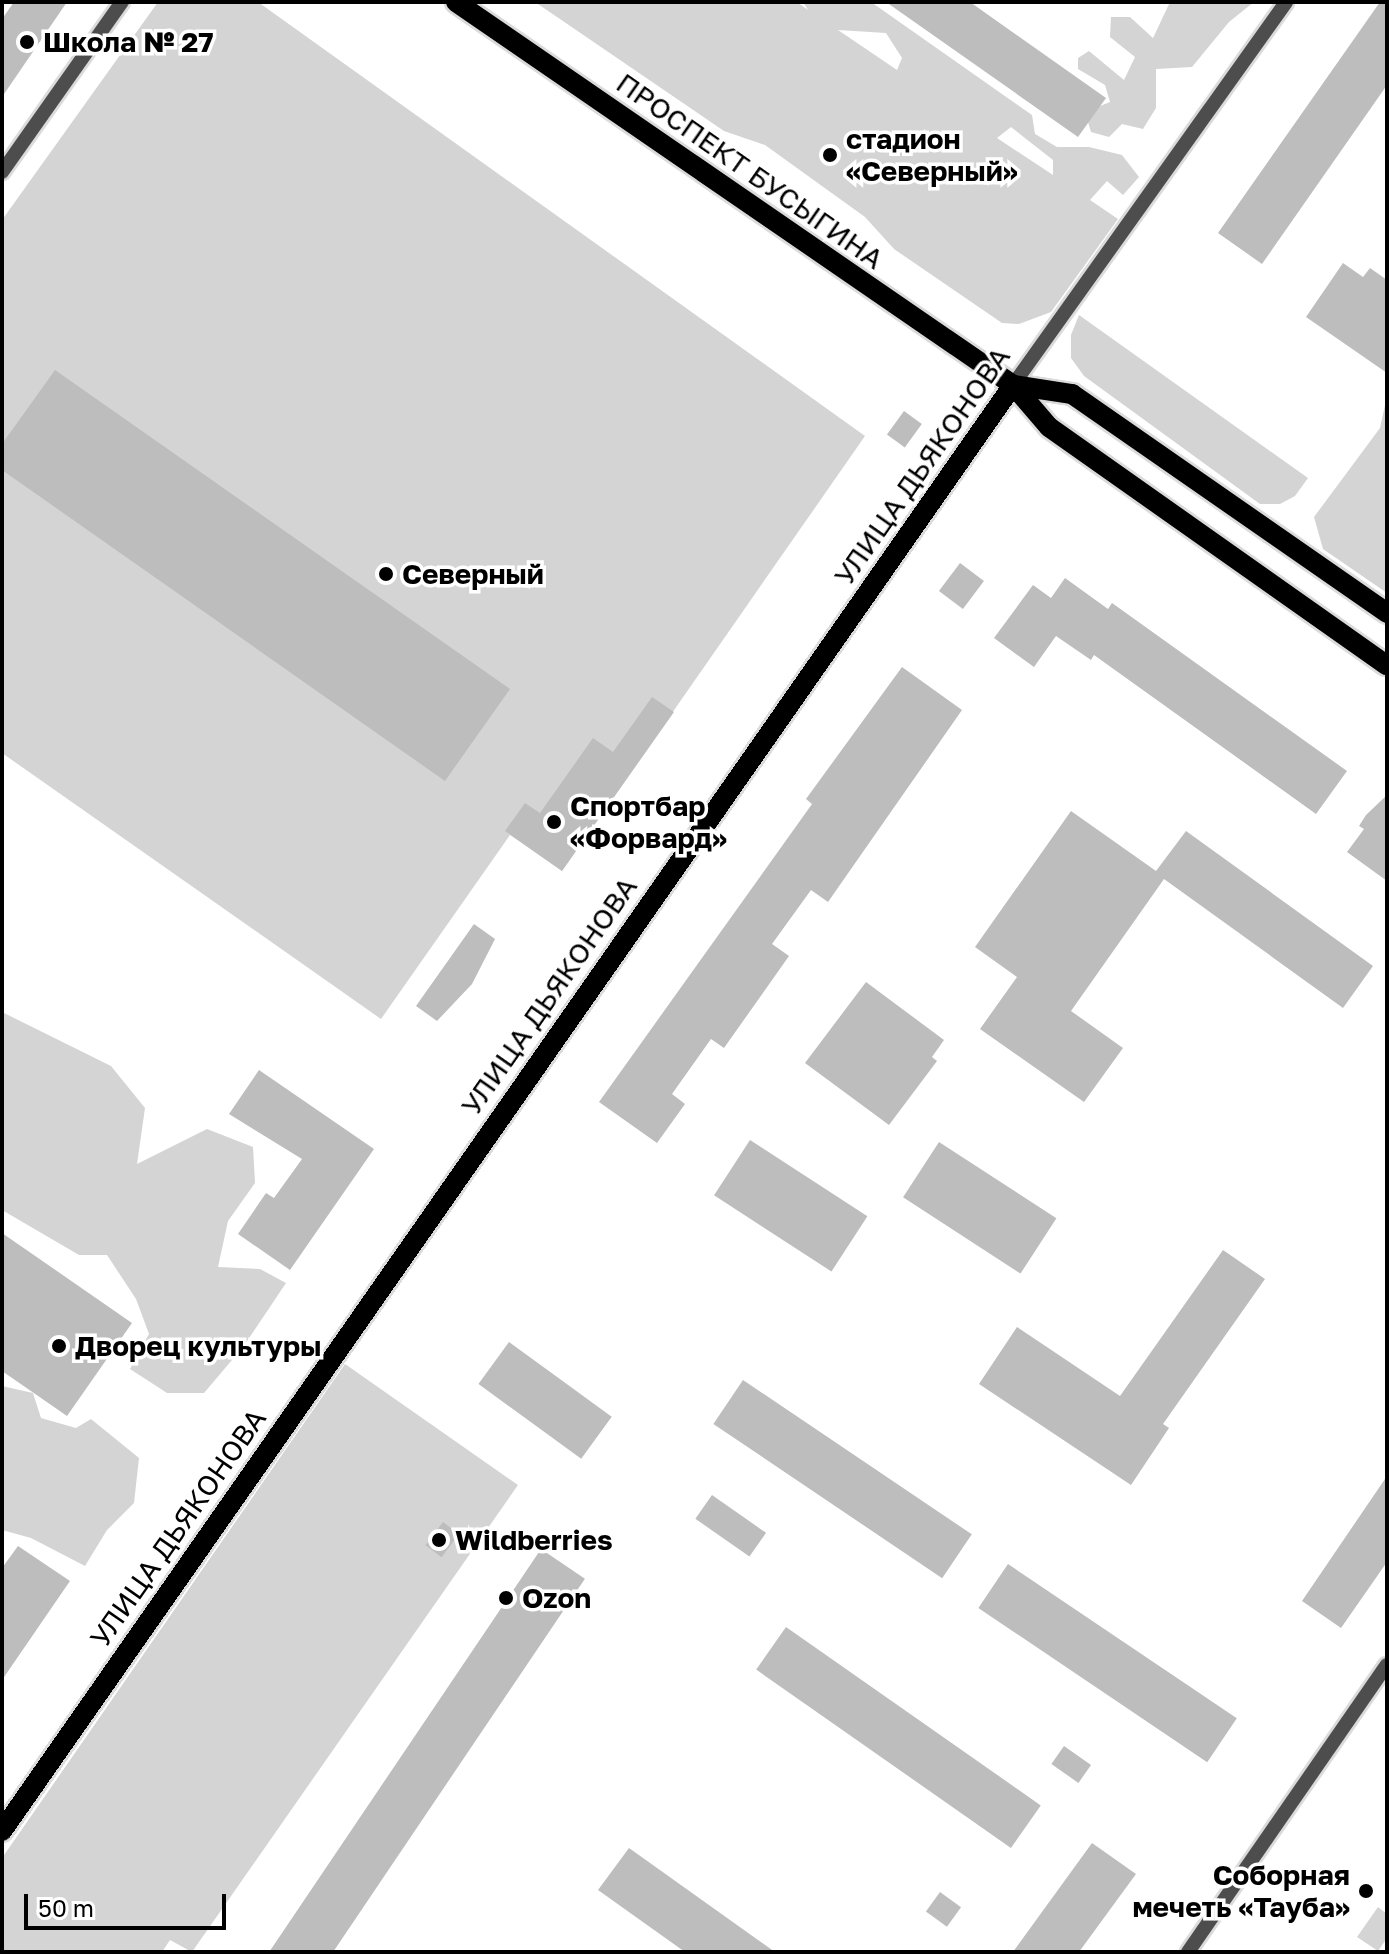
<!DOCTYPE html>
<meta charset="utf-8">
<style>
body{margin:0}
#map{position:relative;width:1389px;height:1954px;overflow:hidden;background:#fff;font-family:"Golos Text",sans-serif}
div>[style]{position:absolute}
.green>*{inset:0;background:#d4d4d4}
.building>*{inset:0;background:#bdbdbd;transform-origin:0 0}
.roads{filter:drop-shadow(2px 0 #dbdbdb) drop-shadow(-2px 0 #dbdbdb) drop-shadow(0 2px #dbdbdb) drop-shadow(0 -2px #dbdbdb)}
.minor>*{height:14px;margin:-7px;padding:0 7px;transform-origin:7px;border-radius:7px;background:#4d4d4d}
.major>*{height:20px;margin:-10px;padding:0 10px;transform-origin:10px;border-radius:10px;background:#000}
.dots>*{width:22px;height:22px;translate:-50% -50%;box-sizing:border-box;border:4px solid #fff;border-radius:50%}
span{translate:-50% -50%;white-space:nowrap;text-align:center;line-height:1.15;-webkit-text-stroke:7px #fff;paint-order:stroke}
.poi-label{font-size:28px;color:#000;font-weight:700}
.left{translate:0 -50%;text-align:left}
.right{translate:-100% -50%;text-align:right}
.street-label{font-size:28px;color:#000}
.frame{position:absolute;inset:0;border:4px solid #000;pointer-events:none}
.scale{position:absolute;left:24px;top:1894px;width:202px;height:36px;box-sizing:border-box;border:4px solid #000;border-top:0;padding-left:10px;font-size:24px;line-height:28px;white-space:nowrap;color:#000;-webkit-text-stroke:6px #fff;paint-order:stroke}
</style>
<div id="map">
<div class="green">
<div style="clip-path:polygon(158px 2px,258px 2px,865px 436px,562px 871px,510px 835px,381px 1019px,2px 753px,2px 220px)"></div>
<div style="clip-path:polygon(evenodd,535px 2px,797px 2px,808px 10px,803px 2px,871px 2px,1032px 115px,1035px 134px,1057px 147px,1089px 147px,1122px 155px,1139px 177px,1123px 195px,1107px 181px,1090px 200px,1118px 219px,1051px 312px,1019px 324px,1002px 323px,894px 249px,865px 217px,765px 145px,724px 131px,535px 2px,838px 30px,886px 33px,902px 58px,897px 70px,838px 30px,535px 2px,1011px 127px,1053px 160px,1053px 175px,997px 138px,1011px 127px)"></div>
<div style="clip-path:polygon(1170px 2px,1254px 2px,1229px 22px,1192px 67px,1156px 69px,1156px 108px,1143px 129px,1122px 124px,1109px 137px,1091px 132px,1085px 112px,1110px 102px,1105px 85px,1078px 69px,1078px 58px,1089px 51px,1124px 80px,1135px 57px,1110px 37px,1111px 17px,1130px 17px,1153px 38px)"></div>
<div style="clip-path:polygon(1079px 315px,1308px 478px,1295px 496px,1280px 504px,1260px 504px,1084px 376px,1071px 358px,1071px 335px)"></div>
<div style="clip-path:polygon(1387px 396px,1387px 593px,1323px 549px,1314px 517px,1380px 428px)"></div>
<div style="clip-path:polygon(2px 1012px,111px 1066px,145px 1108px,137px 1164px,207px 1129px,253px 1147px,255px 1183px,228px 1221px,218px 1267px,260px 1269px,286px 1283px,243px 1347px,204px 1393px,167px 1393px,130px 1369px,149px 1334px,136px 1299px,107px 1255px,79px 1255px,2px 1210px)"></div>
<div style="clip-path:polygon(345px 1364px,518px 1485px,192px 1952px,170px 1940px,162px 1952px,2px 1952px,2px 1858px)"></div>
<div style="clip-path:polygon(2px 1386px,33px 1393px,41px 1418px,76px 1428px,91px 1419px,139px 1458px,134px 1503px,107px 1530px,85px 1566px,31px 1538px,2px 1530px)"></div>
<div style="clip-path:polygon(1378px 1907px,1387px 1914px,1387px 1938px,1378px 1951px,1357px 1937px)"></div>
</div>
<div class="building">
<div style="clip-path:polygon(14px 2px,67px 2px,2px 97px,2px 19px)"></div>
<div style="clip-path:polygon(886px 2px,970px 2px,1106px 98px,1078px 137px)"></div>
<div style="clip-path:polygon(1380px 2px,1387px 2px,1387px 85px,1262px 264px,1218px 233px)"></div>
<div style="clip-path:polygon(1343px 263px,1363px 277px,1370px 268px,1387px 280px,1387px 373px,1306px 317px)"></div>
<div style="clip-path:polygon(55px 370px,510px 689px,445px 781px,2px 470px,2px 444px)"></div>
<div style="left:904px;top:411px;width:22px;height:29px;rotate:36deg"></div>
<div style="left:960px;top:563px;width:30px;height:35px;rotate:37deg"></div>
<div style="clip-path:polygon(1065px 578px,1108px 609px,1112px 603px,1347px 771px,1316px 814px,1094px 655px,1091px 660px,1056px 636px,1034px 667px,994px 638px,1033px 585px,1051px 598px)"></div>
<div style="clip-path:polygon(902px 667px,962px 710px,828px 902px,811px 890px,772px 944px,789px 956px,724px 1048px,711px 1039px,672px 1094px,685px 1104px,657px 1143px,599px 1102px,812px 804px,806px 799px)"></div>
<div style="clip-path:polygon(652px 697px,674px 712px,562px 871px,505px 831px,525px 803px,540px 813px,593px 738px,613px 752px)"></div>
<div style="clip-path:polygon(1387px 795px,1387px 881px,1347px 852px,1364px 829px,1359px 826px,1366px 815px)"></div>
<div style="clip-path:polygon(1071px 811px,1156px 871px,1186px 831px,1373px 966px,1343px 1008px,1164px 879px,1071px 1011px,1123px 1048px,1084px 1102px,980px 1029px,1017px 977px,975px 947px)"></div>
<div style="clip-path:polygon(474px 924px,495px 939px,472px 984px,437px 1021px,416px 1006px)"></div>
<div style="clip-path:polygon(866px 982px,944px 1040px,932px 1057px,937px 1061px,889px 1125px,805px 1063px)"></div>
<div style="clip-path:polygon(259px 1070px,374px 1149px,290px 1270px,238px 1234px,266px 1193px,274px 1198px,302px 1159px,229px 1114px)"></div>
<div style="left:750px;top:1140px;width:140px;height:66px;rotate:33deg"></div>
<div style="left:939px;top:1142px;width:140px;height:66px;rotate:33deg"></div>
<div style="clip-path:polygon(2px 1233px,132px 1323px,67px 1416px,2px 1371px)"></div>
<div style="clip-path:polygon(1223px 1250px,1265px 1279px,1163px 1424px,1169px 1428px,1131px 1485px,979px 1384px,1017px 1327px,1120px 1396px)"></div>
<div style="left:509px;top:1342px;width:127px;height:52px;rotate:36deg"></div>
<div style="left:743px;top:1380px;width:276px;height:53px;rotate:34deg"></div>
<div style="clip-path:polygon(1387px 1476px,1387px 1562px,1341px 1628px,1302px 1601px)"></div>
<div style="left:712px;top:1495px;width:66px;height:29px;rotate:35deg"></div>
<div style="left:443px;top:1522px;width:20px;height:29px;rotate:37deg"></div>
<div style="clip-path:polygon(18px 1546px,70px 1581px,2px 1680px,2px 1568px)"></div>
<div style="left:541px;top:1549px;width:53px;height:491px;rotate:34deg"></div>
<div style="left:1008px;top:1564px;width:276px;height:53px;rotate:34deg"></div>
<div style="left:786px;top:1627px;width:311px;height:52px;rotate:35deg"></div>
<div style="left:1064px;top:1746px;width:33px;height:22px;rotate:35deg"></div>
<div style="clip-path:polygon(1092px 1843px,1136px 1874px,1079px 1952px,1013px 1952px)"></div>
<div style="clip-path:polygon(629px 1848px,775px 1952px,685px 1952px,598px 1890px)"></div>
<div style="left:940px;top:1892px;width:26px;height:24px;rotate:36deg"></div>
</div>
<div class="roads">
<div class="minor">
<div style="left:2px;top:172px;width:208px;rotate:-54.8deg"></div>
<div style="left:1013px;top:385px;width:470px;rotate:-54.5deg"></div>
<div style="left:1188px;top:1952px;width:349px;rotate:-55.3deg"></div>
</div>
<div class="major">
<div style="left:456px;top:2px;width:676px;rotate:34.51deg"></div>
<div style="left:1013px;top:385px;width:55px;rotate:49.4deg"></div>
<div style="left:1049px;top:427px;width:413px;rotate:35.2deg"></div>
<div style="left:1013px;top:385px;width:60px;rotate:8.7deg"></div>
<div style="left:1072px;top:394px;width:384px;rotate:34.8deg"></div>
<div style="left:2px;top:1831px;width:1764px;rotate:-55.04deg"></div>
</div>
</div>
<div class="dots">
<div style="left:27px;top:42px;background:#000"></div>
<div style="left:830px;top:155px;background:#000"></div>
<div style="left:386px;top:574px;background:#000"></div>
<div style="left:554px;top:822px;background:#000"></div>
<div style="left:59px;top:1346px;background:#000"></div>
<div style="left:439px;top:1540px;background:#000"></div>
<div style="left:506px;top:1598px;background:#000"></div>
<div style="left:1366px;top:1891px;background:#000"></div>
</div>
<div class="poi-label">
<span class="left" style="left:43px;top:42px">Школа № 27</span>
<span class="left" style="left:846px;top:155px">стадион<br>«Северный»</span>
<span class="left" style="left:402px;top:574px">Северный</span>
<span class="left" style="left:570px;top:822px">Спортбар<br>«Форвард»</span>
<span class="left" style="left:75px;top:1346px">Дворец культуры</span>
<span class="left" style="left:455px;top:1540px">Wildberries</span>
<span class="left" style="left:522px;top:1598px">Ozon</span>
<span class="right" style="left:1350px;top:1891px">Соборная<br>мечеть «Тауба»</span>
</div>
<div class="street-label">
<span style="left:750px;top:171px;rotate:35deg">ПРОСПЕКТ БУСЫГИНА</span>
<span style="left:922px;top:466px;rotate:-55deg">УЛИЦА ДЬЯКОНОВА</span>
<span style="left:549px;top:996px;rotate:-55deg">УЛИЦА ДЬЯКОНОВА</span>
<span style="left:178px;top:1528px;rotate:-55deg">УЛИЦА ДЬЯКОНОВА</span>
</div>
<div class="frame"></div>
<div class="scale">50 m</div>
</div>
